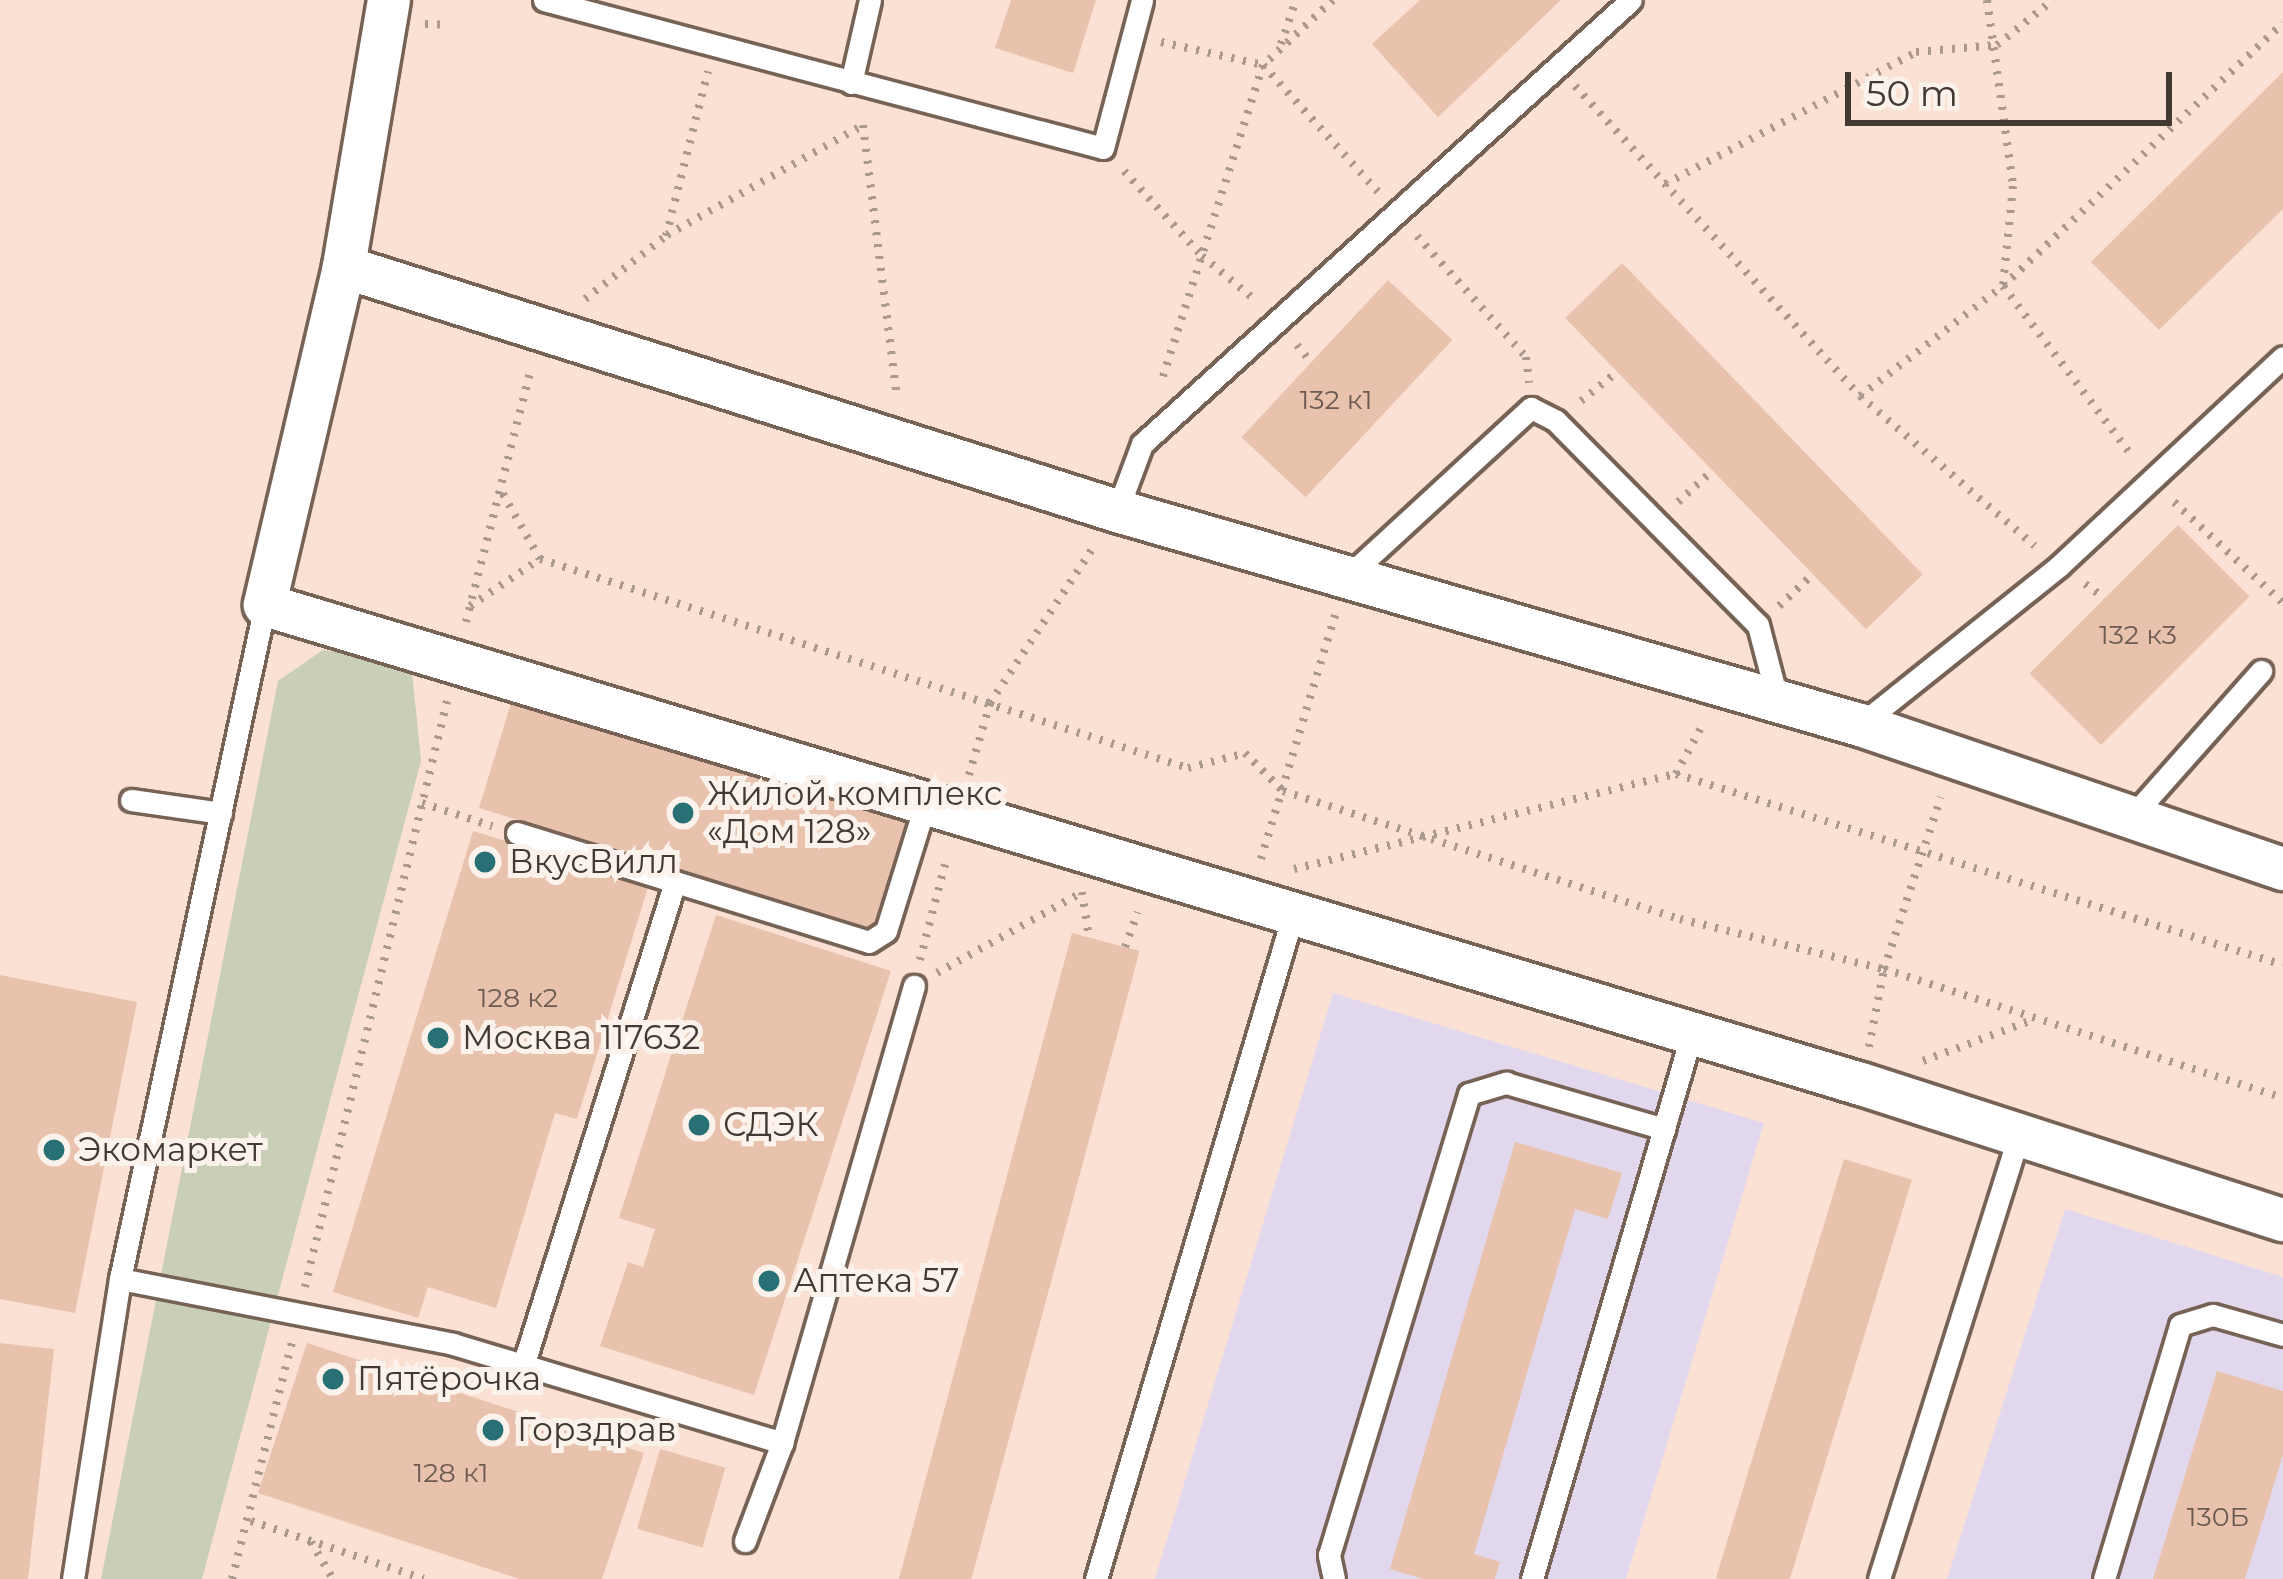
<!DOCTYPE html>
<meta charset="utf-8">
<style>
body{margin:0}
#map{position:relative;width:2283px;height:1579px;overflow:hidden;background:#fae1d3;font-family:Montserrat,sans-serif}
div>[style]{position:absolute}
.education>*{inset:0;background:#e2d8ed}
.green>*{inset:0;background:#c9cfb6}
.building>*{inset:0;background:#e8c2ad;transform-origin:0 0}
.path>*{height:8px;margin-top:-4px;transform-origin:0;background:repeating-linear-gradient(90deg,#ab998e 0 3px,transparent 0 12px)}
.roads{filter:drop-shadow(3px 0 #776256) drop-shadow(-3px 0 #776256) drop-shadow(0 3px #776256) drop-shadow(0 -3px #776256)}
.lane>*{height:21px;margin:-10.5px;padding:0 10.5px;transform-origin:10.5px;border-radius:10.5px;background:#fff}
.street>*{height:42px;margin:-21px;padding:0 21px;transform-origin:21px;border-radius:21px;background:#fff}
.dots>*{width:33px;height:33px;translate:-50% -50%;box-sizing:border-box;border:6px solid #fcf2ec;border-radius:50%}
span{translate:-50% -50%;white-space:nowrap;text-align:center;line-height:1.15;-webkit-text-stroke:10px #fcf2ec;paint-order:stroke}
.number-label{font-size:27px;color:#6c5b52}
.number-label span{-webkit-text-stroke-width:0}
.poi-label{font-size:33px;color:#423933}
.left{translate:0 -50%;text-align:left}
.scale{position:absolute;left:1845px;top:72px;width:327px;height:54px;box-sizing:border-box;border:6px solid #423933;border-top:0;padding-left:15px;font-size:36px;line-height:42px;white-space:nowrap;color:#423933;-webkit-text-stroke:9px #fcf2ec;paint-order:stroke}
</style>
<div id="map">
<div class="education">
<div style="clip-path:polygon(1333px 993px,1764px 1123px,1626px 1579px,1155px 1579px)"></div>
<div style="clip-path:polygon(2065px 1209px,2283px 1277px,2283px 1579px,1947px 1579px)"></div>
</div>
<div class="green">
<div style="clip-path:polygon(323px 650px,411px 662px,421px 761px,202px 1579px,101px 1579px,278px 681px)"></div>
</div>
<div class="building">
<div style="clip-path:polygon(1011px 0,1096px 0,1073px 73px,995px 48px)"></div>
<div style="clip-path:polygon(1420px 0,1561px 0,1438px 117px,1372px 44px)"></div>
<div style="clip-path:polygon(2283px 72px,2283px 209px,2159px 330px,2091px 262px)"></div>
<div style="left:1622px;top:263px;width:433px;height:79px;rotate:46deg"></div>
<div style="left:1388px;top:280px;width:88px;height:215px;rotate:43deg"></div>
<div style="left:2178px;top:525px;width:101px;height:210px;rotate:45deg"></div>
<div style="left:512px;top:700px;width:413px;height:113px;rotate:17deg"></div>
<div style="clip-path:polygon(473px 831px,649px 884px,577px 1119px,555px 1113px,496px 1308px,428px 1287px,418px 1318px,333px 1292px)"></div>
<div style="clip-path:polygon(716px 915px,891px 971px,754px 1395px,600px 1346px,628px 1262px,643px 1267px,655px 1229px,619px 1218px)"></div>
<div style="left:1072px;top:933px;width:70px;height:675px;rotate:15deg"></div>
<div style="clip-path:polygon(0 975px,137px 1002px,75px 1313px,0 1299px)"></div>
<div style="clip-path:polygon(1515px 1142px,1622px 1173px,1608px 1219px,1575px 1209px,1474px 1554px,1500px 1562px,1495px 1579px,1423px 1579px,1390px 1569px)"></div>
<div style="left:1844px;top:1159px;width:71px;height:438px;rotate:17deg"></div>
<div style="clip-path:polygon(0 1343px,54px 1349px,28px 1579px,0 1579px)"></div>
<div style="clip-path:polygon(307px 1343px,644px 1453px,602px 1579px,519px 1579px,258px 1493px)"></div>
<div style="clip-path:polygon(2217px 1371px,2283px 1391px,2283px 1455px,2245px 1579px,2153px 1579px)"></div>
<div style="left:660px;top:1449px;width:68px;height:83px;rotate:16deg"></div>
</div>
<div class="path">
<div style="left:1333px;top:0;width:96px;rotate:137.1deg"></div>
<div style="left:1263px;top:65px;width:173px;rotate:47.8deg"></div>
<div style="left:1987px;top:0;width:188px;rotate:82deg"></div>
<div style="left:2013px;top:186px;width:100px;rotate:95.7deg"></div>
<div style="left:2003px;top:286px;width:213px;rotate:52.8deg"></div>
<div style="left:425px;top:24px;width:23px;rotate:2deg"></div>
<div style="left:1161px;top:42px;width:105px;rotate:12.7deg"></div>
<div style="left:1263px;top:65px;width:331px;rotate:107.8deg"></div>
<div style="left:1281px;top:44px;width:46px;rotate:-71.2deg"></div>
<div style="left:1575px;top:86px;width:421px;rotate:47.4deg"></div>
<div style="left:1860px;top:396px;width:230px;rotate:40.6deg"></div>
<div style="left:863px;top:125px;width:274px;rotate:82.9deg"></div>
<div style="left:1124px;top:171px;width:115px;rotate:47.5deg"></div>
<div style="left:1202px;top:256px;width:67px;rotate:39.6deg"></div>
<div style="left:1665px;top:184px;width:284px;rotate:-27.7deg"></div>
<div style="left:1916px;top:52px;width:81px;rotate:-4.9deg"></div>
<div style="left:1997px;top:45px;width:72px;rotate:-38.8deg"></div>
<div style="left:667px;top:235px;width:225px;rotate:-29.3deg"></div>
<div style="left:1417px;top:236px;width:163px;rotate:48deg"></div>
<div style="left:1526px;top:357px;width:26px;rotate:83deg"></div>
<div style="left:585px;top:299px;width:103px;rotate:-37.9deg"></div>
<div style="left:666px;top:236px;width:170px;rotate:-75.7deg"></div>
<div style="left:1297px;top:345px;width:22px;rotate:51deg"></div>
<div style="left:1860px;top:396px;width:180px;rotate:-37.6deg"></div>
<div style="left:2003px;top:286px;width:384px;rotate:-43.2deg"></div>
<div style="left:1581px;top:401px;width:46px;rotate:-38.9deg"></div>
<div style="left:1678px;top:502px;width:46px;rotate:-42.4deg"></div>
<div style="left:2174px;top:502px;width:149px;rotate:42.8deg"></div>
<div style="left:540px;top:559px;width:681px;rotate:17.88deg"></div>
<div style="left:1188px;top:768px;width:59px;rotate:-14.7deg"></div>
<div style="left:1245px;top:753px;width:54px;rotate:45deg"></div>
<div style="left:1283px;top:791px;width:417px;rotate:17.9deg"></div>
<div style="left:1680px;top:919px;width:210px;rotate:13.8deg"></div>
<div style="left:1884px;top:969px;width:419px;rotate:17.9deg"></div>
<div style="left:2085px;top:584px;width:24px;rotate:36deg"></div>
<div style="left:470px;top:606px;width:84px;rotate:-33.9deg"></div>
<div style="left:540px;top:559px;width:81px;rotate:-119.7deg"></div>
<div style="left:1779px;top:606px;width:47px;rotate:-43.3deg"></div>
<div style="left:466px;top:622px;width:261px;rotate:-75.6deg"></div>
<div style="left:1676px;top:774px;width:636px;rotate:17.47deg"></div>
<div style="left:969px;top:775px;width:75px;rotate:-73.7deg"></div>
<div style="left:990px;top:703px;width:186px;rotate:-56.4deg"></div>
<div style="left:422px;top:803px;width:74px;rotate:18.2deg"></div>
<div style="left:1261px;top:859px;width:255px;rotate:-73.1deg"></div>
<div style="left:1294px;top:869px;width:394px;rotate:-14deg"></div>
<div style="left:1676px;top:774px;width:59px;rotate:-61.7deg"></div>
<div style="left:1082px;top:892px;width:46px;rotate:81.2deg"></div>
<div style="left:1125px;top:947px;width:37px;rotate:-70deg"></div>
<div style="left:920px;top:960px;width:99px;rotate:-75.4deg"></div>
<div style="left:937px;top:973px;width:165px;rotate:-29.1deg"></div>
<div style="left:1869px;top:1047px;width:79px;rotate:-79.1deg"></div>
<div style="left:1884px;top:969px;width:181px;rotate:-71.7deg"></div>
<div style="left:1923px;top:1061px;width:116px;rotate:-20.6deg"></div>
<div style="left:305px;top:1287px;width:603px;rotate:-76.38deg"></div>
<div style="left:251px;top:1521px;width:182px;rotate:18.5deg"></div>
<div style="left:311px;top:1542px;width:43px;rotate:59.3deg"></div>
<div style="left:232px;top:1579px;width:244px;rotate:-75.8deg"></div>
</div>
<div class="roads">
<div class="lane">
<div style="left:544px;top:0;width:578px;rotate:14.83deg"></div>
<div style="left:1103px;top:148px;width:153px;rotate:-75.2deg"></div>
<div style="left:851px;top:83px;width:85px;rotate:-77.1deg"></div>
<div style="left:1117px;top:511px;width:72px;rotate:-69.5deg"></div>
<div style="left:1142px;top:444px;width:660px;rotate:-42.24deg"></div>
<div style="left:1347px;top:577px;width:250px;rotate:-42.6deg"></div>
<div style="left:1531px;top:408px;width:28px;rotate:27deg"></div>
<div style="left:1556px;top:421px;width:287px;rotate:45.3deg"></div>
<div style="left:1758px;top:625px;width:80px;rotate:75.4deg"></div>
<div style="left:1860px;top:725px;width:255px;rotate:-38.6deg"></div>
<div style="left:2059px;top:566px;width:306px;rotate:-43deg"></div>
<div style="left:131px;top:800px;width:91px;rotate:8.2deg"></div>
<div style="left:2135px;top:813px;width:190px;rotate:-48.4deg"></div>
<div style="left:517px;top:833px;width:368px;rotate:17.2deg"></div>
<div style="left:869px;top:942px;width:20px;rotate:-33deg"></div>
<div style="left:886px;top:931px;width:135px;rotate:-72.8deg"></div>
<div style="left:120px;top:1279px;width:339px;rotate:11deg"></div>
<div style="left:453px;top:1344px;width:344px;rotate:16.7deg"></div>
<div style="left:782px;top:1443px;width:105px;rotate:110.7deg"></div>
<div style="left:523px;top:1366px;width:507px;rotate:-72.57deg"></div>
<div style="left:782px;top:1443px;width:476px;rotate:-73.9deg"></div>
<div style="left:73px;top:1579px;width:304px;rotate:-81.1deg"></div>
<div style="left:120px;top:1279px;width:689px;rotate:-77.86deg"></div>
<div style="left:1096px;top:1579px;width:689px;rotate:-73.48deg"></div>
<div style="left:1334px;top:1579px;width:25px;rotate:-102deg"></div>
<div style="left:1329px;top:1555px;width:482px;rotate:-73.1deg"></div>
<div style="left:1469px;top:1094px;width:39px;rotate:-17deg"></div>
<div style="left:1506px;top:1083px;width:165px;rotate:16.2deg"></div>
<div style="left:1532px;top:1579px;width:569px;rotate:-73.67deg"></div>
<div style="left:1879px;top:1579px;width:468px;rotate:-72.5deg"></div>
<div style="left:2104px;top:1579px;width:265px;rotate:-73.3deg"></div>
<div style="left:2180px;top:1325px;width:34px;rotate:-17deg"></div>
<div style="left:2213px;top:1315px;width:73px;rotate:15.9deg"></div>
</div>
<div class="street">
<div style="left:389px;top:0;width:271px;rotate:99.6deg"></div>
<div style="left:344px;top:267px;width:347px;rotate:103.2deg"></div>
<div style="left:265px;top:605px;width:1666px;rotate:16.71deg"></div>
<div style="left:1861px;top:1084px;width:443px;rotate:17.9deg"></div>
<div style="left:344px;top:267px;width:811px;rotate:17.52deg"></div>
<div style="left:1117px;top:511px;width:773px;rotate:16.07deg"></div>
<div style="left:1860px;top:725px;width:447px;rotate:18.8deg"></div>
</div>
</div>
<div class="dots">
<div style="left:683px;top:813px;background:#277176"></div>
<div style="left:485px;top:862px;background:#277176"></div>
<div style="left:438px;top:1038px;background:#277176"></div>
<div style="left:699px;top:1125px;background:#277176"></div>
<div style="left:54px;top:1150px;background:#277176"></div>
<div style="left:769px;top:1281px;background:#277176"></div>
<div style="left:333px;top:1379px;background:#277176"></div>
<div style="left:493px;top:1430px;background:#277176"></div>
</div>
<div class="number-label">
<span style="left:1336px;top:400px">132 к1</span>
<span style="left:2138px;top:635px">132 к3</span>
<span style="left:518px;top:998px">128 к2</span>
<span style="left:451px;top:1473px">128 к1</span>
<span style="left:2218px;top:1517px">130Б</span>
</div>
<div class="poi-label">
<span class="left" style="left:707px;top:813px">Жилой комплекс<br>«Дом 128»</span>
<span class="left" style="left:509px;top:862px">ВкусВилл</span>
<span class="left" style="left:462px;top:1038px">Москва 117632</span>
<span class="left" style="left:723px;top:1125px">СДЭК</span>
<span class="left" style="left:78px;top:1150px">Экомаркет</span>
<span class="left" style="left:793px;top:1281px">Аптека 57</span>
<span class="left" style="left:357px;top:1379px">Пятёрочка</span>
<span class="left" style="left:517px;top:1430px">Горздрав</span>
</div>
<div class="scale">50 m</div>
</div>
